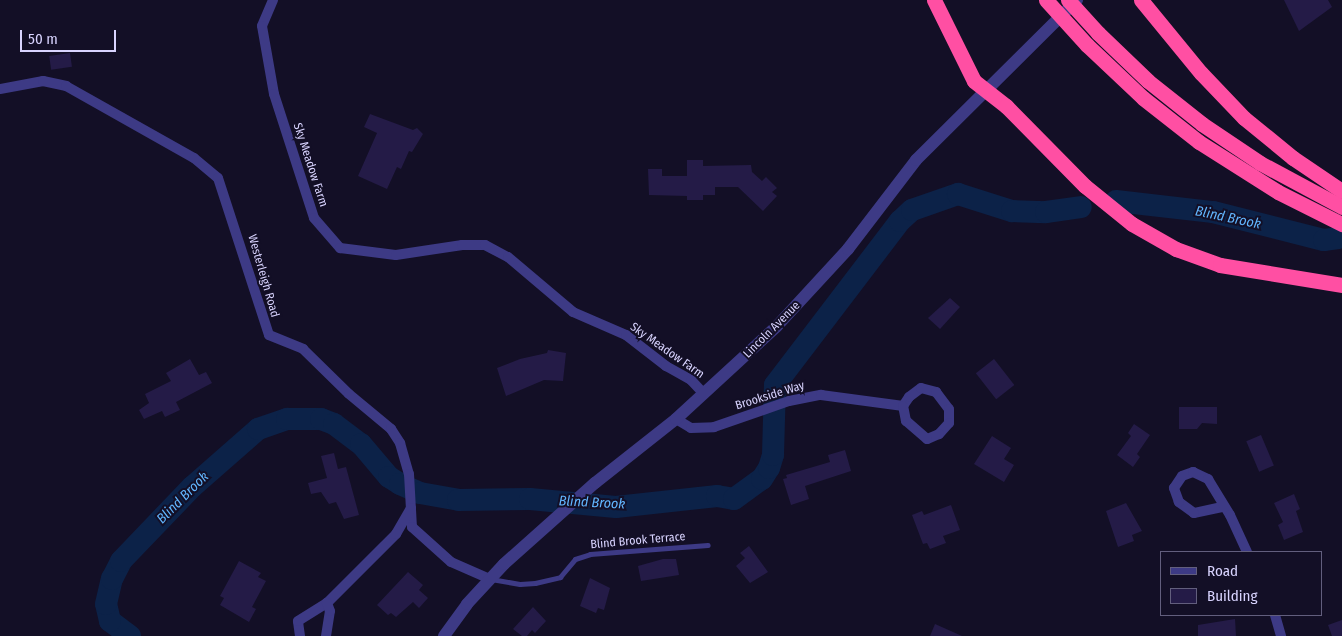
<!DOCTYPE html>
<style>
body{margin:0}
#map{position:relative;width:1342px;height:636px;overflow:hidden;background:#130f26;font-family:"Fira Sans Condensed",sans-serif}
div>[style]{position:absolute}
.river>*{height:22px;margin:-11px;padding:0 11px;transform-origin:11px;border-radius:11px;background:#0c2248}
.building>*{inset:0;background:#241b47;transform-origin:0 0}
.service>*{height:5px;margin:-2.5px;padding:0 2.5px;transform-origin:2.5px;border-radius:2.5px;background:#3d3a85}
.minor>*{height:10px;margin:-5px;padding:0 5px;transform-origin:5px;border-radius:5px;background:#3d3a85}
.tertiary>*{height:12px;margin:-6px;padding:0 6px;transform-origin:6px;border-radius:6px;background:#3d3a85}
.motorway>*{height:15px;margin:-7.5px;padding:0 7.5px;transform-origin:7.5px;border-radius:7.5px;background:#ff4fa3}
.motorway-bridge>*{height:15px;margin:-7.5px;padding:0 7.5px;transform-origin:7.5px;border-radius:7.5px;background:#ff4fa3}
span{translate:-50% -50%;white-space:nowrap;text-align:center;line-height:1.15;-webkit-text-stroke:4px #130f26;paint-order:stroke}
.street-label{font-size:12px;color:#d9d4ff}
.water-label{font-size:14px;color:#62b6ff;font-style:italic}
.legend{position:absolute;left:1160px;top:551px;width:162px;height:65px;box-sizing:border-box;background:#130f26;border:1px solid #625e7d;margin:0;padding:6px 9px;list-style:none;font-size:15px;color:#d9d4ff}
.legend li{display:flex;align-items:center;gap:10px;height:25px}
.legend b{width:25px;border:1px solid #625e7d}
.scale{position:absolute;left:20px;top:30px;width:96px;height:22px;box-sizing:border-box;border:2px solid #d9d4ff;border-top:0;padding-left:6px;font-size:15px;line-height:18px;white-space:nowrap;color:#d9d4ff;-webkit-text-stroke:4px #130f26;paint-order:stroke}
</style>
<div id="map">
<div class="river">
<div style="left:1116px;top:201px;width:98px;rotate:6.5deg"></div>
<div style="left:1213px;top:212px;width:114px;rotate:14.2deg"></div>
<div style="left:1324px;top:240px;width:14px;rotate:-8deg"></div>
<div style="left:130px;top:636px;width:25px;rotate:-143deg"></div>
<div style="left:110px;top:621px;width:17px;rotate:-103deg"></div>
<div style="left:106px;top:604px;width:26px;rotate:-77deg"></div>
<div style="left:112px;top:579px;width:20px;rotate:-63deg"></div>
<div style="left:121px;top:561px;width:103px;rotate:-46.2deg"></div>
<div style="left:192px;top:487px;width:88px;rotate:-41.3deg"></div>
<div style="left:258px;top:429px;width:31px;rotate:-19deg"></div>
<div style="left:287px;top:419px;width:34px"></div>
<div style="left:321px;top:419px;width:14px;rotate:21deg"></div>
<div style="left:334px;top:424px;width:34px;rotate:37deg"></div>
<div style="left:361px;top:444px;width:43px;rotate:49.7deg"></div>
<div style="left:389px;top:477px;width:13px;rotate:32deg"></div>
<div style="left:400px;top:484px;width:22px;rotate:24deg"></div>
<div style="left:420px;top:493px;width:39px;rotate:10deg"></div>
<div style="left:458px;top:500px;width:72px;rotate:-0.8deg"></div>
<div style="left:530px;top:499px;width:86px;rotate:5.3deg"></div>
<div style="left:616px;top:507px;width:102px;rotate:-6.2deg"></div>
<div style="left:717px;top:496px;width:17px;rotate:10deg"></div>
<div style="left:734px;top:499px;width:34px;rotate:-36deg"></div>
<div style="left:762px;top:479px;width:13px;rotate:-58deg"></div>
<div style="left:769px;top:468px;width:14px;rotate:-73deg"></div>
<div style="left:773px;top:455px;width:70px;rotate:-88.4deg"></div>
<div style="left:775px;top:385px;width:206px;rotate:-52.7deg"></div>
<div style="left:900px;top:221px;width:16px;rotate:-43deg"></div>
<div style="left:912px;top:210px;width:49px;rotate:-19.2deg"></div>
<div style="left:958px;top:194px;width:57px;rotate:17.5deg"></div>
<div style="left:1012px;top:211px;width:34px;rotate:2deg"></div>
<div style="left:1046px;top:212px;width:35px;rotate:-8deg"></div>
</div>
<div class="building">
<div style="clip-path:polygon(1284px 0,1328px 0,1332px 7px,1299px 31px)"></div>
<div style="left:70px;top:53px;width:14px;height:21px;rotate:82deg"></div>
<div style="clip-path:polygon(370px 114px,413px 130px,417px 128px,423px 134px,412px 152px,409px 151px,401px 169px,397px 167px,387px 189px,358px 176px,377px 133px,364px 127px)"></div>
<div style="clip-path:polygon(687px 160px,703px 160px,703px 166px,751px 165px,752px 172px,762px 181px,766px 177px,777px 188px,772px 192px,777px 196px,763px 211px,738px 187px,715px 187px,715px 195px,703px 195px,703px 200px,687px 200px,687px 196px,649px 195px,648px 169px,662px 169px,662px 176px,687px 176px)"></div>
<div style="clip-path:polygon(950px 298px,960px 307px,940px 329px,928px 318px)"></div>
<div style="clip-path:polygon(548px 350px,566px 353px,563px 381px,544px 380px,506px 396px,497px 368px,520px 359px,547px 353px)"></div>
<div style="clip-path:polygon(190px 359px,199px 375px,206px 372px,212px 383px,176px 402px,180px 410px,165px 417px,162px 411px,144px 419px,139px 410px,149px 403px,145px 394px,171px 381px,166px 373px)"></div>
<div style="left:994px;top:359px;width:33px;height:23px;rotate:52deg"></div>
<div style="clip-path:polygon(1179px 407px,1217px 407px,1217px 424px,1202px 423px,1197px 429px,1179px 429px)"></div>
<div style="clip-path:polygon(1134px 424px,1150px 435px,1137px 454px,1140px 457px,1133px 467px,1117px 455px,1131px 436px,1128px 433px)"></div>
<div style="left:1261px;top:435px;width:33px;height:16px;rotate:67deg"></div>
<div style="clip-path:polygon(992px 436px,1011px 448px,1004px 459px,1014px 465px,1004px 482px,974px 464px)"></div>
<div style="clip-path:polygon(845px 450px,851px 471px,805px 486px,809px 499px,791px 505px,783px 479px,787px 478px,786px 475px,830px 462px,828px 455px)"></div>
<div style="clip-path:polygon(334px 453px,338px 469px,346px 467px,359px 515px,344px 519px,336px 502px,329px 504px,321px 492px,311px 494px,308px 483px,327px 478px,321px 456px)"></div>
<div style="clip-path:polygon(1294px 494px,1300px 509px,1296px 511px,1303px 532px,1284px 540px,1278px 525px,1283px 522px,1274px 503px)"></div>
<div style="clip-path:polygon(1126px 503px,1142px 531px,1132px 535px,1134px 541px,1118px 547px,1106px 511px)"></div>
<div style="clip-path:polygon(951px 505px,960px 530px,943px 536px,946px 543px,930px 549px,927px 543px,923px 544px,912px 515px,922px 511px,924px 515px)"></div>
<div style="clip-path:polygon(749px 546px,768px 572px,750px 583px,736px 566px,745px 558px,740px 553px)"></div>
<div style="clip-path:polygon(663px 559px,676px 559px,679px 575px,641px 581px,638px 566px)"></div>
<div style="clip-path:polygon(239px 561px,261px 573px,258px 577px,266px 581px,252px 607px,256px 609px,249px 622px,220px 605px,224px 598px,220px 596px)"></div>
<div style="clip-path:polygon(408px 572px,423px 585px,419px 590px,428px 598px,419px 608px,413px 602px,396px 617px,391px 613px,388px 615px,377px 605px)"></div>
<div style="clip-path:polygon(590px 578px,610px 588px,604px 610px,598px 608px,596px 613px,580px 606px)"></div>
<div style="clip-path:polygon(533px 607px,546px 621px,535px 633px,532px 630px,527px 636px,522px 636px,513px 629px)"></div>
<div style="clip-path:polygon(1235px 619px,1236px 636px,1198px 636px,1198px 625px)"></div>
<div style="clip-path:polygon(1342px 620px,1342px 636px,1332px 636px,1328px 625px)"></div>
<div style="clip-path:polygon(935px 624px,962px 636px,930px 636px)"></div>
</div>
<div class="service">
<div style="left:491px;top:579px;width:29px;rotate:10deg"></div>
<div style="left:520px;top:584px;width:15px;rotate:-4deg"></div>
<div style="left:535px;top:583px;width:26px;rotate:-13deg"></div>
<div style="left:560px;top:577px;width:23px;rotate:-50deg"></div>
<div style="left:575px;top:559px;width:16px;rotate:-18deg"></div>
<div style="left:590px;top:554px;width:118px;rotate:-4.4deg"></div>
</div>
<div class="minor">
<div style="left:273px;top:0;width:28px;rotate:113deg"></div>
<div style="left:262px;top:26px;width:69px;rotate:80deg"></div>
<div style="left:274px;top:94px;width:130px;rotate:72.1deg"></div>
<div style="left:314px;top:218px;width:40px;rotate:49deg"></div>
<div style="left:340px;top:248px;width:56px;rotate:7.1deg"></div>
<div style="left:396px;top:255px;width:67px;rotate:-8.6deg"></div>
<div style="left:462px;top:245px;width:23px"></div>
<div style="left:485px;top:245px;width:26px;rotate:28deg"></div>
<div style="left:508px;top:257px;width:85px;rotate:40.2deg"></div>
<div style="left:573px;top:312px;width:58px;rotate:23.5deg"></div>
<div style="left:626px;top:335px;width:51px;rotate:37.8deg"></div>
<div style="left:666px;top:366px;width:29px;rotate:29deg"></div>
<div style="left:691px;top:380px;width:19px;rotate:47deg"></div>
<div style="left:0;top:89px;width:44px;rotate:-10.5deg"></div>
<div style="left:43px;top:81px;width:24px;rotate:12deg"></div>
<div style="left:66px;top:86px;width:147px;rotate:29.4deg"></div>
<div style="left:194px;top:158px;width:31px;rotate:40deg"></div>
<div style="left:218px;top:178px;width:165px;rotate:72deg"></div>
<div style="left:269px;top:335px;width:37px;rotate:22deg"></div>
<div style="left:303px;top:349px;width:64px;rotate:44.4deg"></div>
<div style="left:349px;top:394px;width:55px;rotate:39.8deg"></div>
<div style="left:391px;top:429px;width:17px;rotate:57deg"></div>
<div style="left:400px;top:443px;width:32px;rotate:74deg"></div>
<div style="left:409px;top:474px;width:53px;rotate:86.8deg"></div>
<div style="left:412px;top:527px;width:52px;rotate:41.9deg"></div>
<div style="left:451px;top:562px;width:43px;rotate:23.6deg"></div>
<div style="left:676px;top:419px;width:17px;rotate:31deg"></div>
<div style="left:691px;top:428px;width:23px;rotate:-2deg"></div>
<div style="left:714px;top:427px;width:79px;rotate:-19.1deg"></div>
<div style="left:789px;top:401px;width:33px;rotate:-11deg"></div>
<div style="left:821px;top:395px;width:83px;rotate:7.6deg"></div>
<div style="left:903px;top:406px;width:11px;rotate:-56deg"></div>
<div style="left:909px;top:397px;width:15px;rotate:-37deg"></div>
<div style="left:921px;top:388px;width:16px;rotate:15deg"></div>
<div style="left:936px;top:392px;width:21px;rotate:53deg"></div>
<div style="left:949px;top:409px;width:14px;rotate:90deg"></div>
<div style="left:949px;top:423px;width:15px;rotate:132deg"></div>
<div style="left:939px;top:434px;width:13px;rotate:157deg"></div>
<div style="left:927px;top:439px;width:28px;rotate:-139deg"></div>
<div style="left:906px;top:421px;width:15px;rotate:-101deg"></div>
<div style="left:1222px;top:507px;width:29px;rotate:168deg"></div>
<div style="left:1194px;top:513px;width:19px;rotate:-144deg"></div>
<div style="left:1179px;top:502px;width:15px;rotate:-110deg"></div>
<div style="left:1174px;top:488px;width:14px;rotate:-56deg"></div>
<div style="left:1182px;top:476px;width:12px;rotate:-20deg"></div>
<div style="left:1193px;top:472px;width:17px;rotate:25deg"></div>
<div style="left:1208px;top:479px;width:42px;rotate:58.6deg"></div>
<div style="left:1230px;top:515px;width:41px;rotate:65.3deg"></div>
<div style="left:1275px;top:615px;width:22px;rotate:74deg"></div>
<div style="left:300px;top:636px;width:15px;rotate:-98deg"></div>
<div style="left:298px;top:621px;width:34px;rotate:-32deg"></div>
<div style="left:327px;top:603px;width:98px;rotate:-45deg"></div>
<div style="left:396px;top:534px;width:30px;rotate:-60deg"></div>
<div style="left:326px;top:636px;width:25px;rotate:-81deg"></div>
<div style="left:330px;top:611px;width:9px;rotate:-111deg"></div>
</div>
<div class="tertiary">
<div style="left:444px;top:636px;width:39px;rotate:-54deg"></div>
<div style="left:467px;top:604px;width:54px;rotate:-47.2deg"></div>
<div style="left:504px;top:564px;width:122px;rotate:-41.7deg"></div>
<div style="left:595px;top:483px;width:103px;rotate:-38.3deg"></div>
<div style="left:676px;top:419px;width:137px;rotate:-42.6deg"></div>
<div style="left:777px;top:326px;width:105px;rotate:-47.3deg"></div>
<div style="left:848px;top:249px;width:112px;rotate:-52.6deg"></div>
<div style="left:916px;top:160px;width:227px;rotate:-44.8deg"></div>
</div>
<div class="motorway">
<div style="left:934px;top:0;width:90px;rotate:63.7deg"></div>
<div style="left:974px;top:81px;width:41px;rotate:38deg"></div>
<div style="left:1006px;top:106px;width:112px;rotate:45.4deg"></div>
<div style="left:1085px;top:186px;width:60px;rotate:39deg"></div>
<div style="left:1132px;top:224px;width:51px;rotate:29.6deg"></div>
<div style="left:1176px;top:249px;width:47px;rotate:20deg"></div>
<div style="left:1220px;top:265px;width:124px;rotate:9.3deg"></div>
<div style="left:1141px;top:0;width:94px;rotate:50.6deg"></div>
<div style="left:1201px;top:73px;width:62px;rotate:46.3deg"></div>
<div style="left:1244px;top:118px;width:63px;rotate:39.2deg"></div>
<div style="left:1293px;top:158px;width:59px;rotate:34deg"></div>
<div style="left:1098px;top:33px;width:69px;rotate:43.8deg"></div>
<div style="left:1148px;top:81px;width:69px;rotate:38.5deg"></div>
<div style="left:1202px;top:124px;width:70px;rotate:33.9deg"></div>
<div style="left:1260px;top:163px;width:93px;rotate:28.2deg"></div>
<div style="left:1087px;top:45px;width:77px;rotate:43.4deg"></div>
<div style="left:1143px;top:98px;width:71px;rotate:38.2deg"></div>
<div style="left:1199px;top:142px;width:93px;rotate:32.3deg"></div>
<div style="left:1278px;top:192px;width:72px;rotate:26.6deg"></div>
</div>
<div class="motorway-bridge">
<div style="left:1046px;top:0;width:61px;rotate:47.7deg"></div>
<div style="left:1068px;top:0;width:45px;rotate:47.7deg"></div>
</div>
<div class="street-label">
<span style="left:310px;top:165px;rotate:72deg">Sky Meadow Farm</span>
<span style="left:263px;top:276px;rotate:74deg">Westerleigh Road</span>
<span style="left:772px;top:330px;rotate:-45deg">Lincoln Avenue</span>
<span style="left:667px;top:351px;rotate:35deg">Sky Meadow Farm</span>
<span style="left:770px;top:396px;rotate:-17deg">Brookside Way</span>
<span style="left:638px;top:541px;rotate:-5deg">Blind Brook Terrace</span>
</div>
<div class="water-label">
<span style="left:1228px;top:218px;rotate:12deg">Blind Brook</span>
<span style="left:183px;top:498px;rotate:-45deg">Blind Brook</span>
<span style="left:592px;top:503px;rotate:3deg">Blind Brook</span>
</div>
<ul class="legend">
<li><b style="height:6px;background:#3d3a85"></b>Road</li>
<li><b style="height:14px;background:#241b47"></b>Building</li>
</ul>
<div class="scale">50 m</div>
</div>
